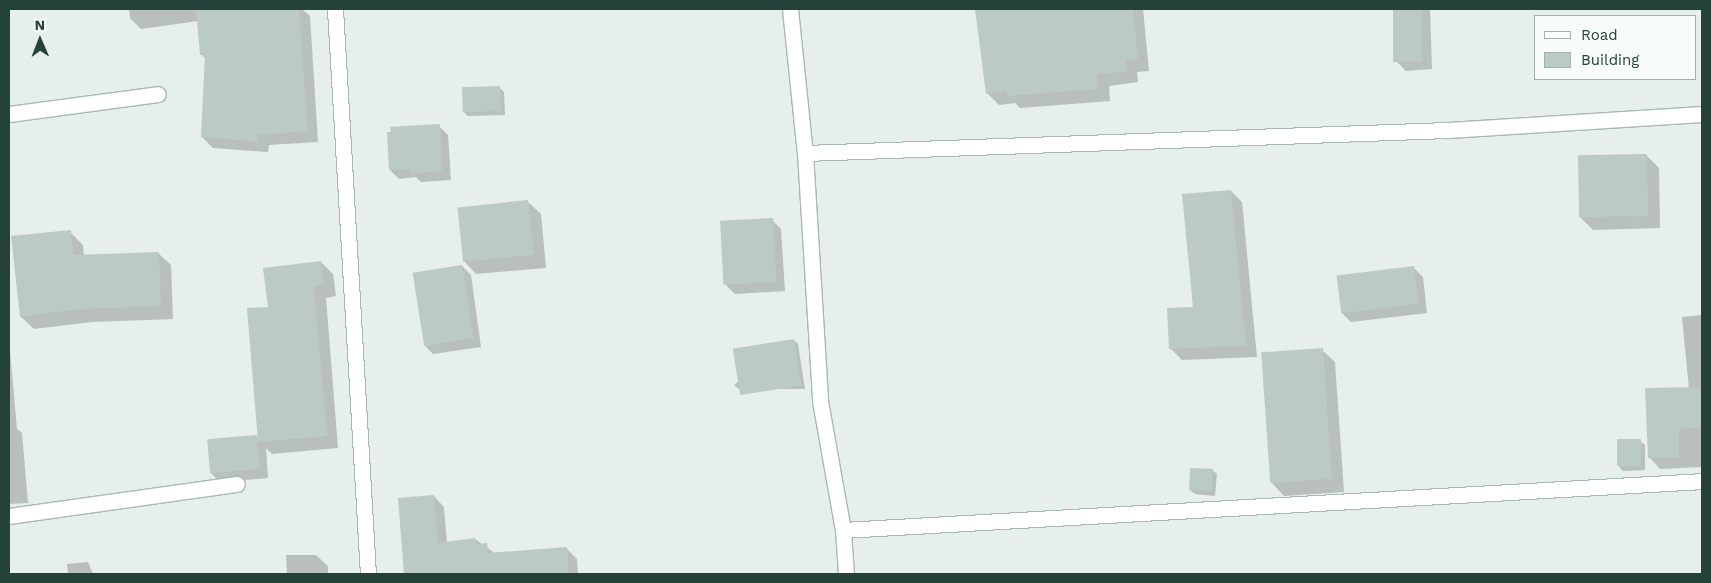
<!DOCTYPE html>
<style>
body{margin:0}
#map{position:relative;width:1711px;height:583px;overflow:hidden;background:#e6efeb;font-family:"Work Sans",sans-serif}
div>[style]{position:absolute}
.shadow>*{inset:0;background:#0003}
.building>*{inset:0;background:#bbcac4;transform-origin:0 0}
.roads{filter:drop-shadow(1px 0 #a8b8b2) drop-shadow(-1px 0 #a8b8b2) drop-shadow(0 1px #a8b8b2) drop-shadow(0 -1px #a8b8b2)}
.minor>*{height:15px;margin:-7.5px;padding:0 7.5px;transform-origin:7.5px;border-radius:7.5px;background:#fff}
span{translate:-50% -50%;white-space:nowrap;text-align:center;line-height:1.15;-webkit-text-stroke:4px #f7fbf9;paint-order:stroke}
.frame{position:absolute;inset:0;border:10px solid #24423a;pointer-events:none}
.legend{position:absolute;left:1534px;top:15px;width:162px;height:65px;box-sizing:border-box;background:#f7fbf9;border:1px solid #a3b1ad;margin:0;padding:6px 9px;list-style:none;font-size:15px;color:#24423a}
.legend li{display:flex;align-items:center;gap:10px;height:25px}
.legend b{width:25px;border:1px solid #a3b1ad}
.north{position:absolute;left:15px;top:15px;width:50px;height:50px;-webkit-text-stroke:4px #f7fbf9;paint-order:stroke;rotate:359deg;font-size:14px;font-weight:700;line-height:20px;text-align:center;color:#24423a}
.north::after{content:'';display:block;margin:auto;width:18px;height:22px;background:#24423a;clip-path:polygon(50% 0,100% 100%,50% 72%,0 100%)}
</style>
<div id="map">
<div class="shadow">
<div style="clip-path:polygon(129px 9px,302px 9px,310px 16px,318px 142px,269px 145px,268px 152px,213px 148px,202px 137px,206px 59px,201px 54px,198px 21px,141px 29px,130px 18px)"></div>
<div style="clip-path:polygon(976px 9px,1143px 9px,1149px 71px,1137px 72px,1138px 82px,1109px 86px,1110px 101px,1020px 108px,1015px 103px,999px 105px,987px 93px)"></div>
<div style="clip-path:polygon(1394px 9px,1430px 9px,1432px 69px,1406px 71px,1397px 62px)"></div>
<div style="clip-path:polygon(500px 88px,504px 92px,505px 115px,468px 116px,463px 111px)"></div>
<div style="clip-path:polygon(439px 126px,448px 135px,451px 180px,421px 182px,416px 177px,399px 179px,390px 170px,392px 134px)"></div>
<div style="clip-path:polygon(1646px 155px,1659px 168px,1660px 228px,1593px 230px,1580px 217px)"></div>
<div style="clip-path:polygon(1231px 191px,1242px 202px,1257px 357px,1182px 360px,1170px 348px,1194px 308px)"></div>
<div style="clip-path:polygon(528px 202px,541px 214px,546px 268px,476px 274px,464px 261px)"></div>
<div style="clip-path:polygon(772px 220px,781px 229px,785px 291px,735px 294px,726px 285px)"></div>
<div style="clip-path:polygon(70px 232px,83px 245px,84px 256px,158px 253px,171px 265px,173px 319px,92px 322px,34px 329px,21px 317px)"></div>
<div style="clip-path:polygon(321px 262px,333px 274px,336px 296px,326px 298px,338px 448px,272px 454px,266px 448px,268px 478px,220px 482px,211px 473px,257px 437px,259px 439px,270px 308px)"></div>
<div style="clip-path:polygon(462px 266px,471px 275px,481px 347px,433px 354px,424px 345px)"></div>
<div style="clip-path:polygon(1414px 268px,1423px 277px,1427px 313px,1351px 322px,1342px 313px)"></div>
<div style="clip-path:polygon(1702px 315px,1702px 467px,1660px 469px,1649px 457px,1689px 389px,1682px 317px)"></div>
<div style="clip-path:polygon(9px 339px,17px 429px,22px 433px,28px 503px,9px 504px)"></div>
<div style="clip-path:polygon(794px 340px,798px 344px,805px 389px,739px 389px,734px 385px)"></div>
<div style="clip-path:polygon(1322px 350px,1335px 362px,1344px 492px,1284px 496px,1272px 483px)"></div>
<div style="clip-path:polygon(1640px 441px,1645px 445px,1645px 470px,1623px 471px,1619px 467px)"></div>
<div style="clip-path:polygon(1212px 470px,1217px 474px,1215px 496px,1195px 494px,1190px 490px)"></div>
<div style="clip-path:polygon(434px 496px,444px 507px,447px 543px,475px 539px,496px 554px,567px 549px,577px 559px,578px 574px,406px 574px,399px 499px)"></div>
<div style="clip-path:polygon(286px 555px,316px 555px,328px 566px,328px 574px,287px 574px)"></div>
<div style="clip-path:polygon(88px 562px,93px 574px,68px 574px,67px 564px)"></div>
</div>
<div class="building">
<div style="clip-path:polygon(196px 9px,299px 9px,308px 131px,258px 135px,258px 142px,201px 137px,205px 54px,200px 55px)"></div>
<div style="clip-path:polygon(975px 9px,1133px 9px,1138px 59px,1126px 60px,1127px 71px,1097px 74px,1098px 89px,1007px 96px,1007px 91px,986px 94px)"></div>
<div style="left:1393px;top:9px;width:29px;height:53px"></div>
<div style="left:500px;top:86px;width:25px;height:38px;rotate:88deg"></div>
<div style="clip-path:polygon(440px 124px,442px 171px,410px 174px,410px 169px,389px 170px,387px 132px,391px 132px,390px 127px)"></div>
<div style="left:1647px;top:154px;width:62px;height:69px;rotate:89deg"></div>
<div style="clip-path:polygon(1231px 190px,1246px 346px,1169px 349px,1167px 308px,1193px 307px,1182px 194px)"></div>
<div style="left:528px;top:200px;width:55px;height:71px;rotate:84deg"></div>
<div style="left:773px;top:218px;width:64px;height:53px;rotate:87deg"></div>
<div style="clip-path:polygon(71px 230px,73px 255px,159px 252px,161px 306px,79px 309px,20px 317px,11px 236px)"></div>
<div style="clip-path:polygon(321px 261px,324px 284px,314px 286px,327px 436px,258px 442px,247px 308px,268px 307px,263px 268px)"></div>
<div style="left:462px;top:265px;width:74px;height:50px;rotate:81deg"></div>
<div style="left:1414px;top:266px;width:38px;height:78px;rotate:83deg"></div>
<div style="left:794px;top:339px;width:47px;height:62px;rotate:81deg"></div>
<div style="left:1323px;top:348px;width:131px;height:62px;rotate:86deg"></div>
<div style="clip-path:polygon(1702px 387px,1702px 427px,1679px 429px,1679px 457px,1648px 458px,1645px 388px)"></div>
<div style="left:257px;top:435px;width:34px;height:50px;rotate:85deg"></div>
<div style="left:1641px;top:439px;width:27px;height:24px;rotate:90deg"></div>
<div style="left:1190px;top:468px;width:23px;height:22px;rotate:2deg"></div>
<div style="clip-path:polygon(434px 495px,438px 543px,475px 538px,476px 544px,487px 543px,488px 553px,567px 547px,569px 574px,404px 574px,398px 498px)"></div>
</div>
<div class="roads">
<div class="minor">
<div style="left:335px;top:9px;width:566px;rotate:86.66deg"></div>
<div style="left:790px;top:9px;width:145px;rotate:84.1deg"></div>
<div style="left:805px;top:153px;width:248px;rotate:86.5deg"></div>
<div style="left:820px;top:401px;width:131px;rotate:79.9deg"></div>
<div style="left:843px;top:530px;width:44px;rotate:86.1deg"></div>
<div style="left:9px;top:114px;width:150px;rotate:-7.6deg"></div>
<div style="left:805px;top:153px;width:643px;rotate:-2.05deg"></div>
<div style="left:1448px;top:130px;width:255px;rotate:-3.6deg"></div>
<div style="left:9px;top:516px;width:230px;rotate:-8deg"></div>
<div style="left:843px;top:530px;width:860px;rotate:-3.26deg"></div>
</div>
</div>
<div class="frame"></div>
<ul class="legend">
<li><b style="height:6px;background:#fff"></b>Road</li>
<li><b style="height:14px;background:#bbcac4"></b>Building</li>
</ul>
<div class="north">N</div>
</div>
